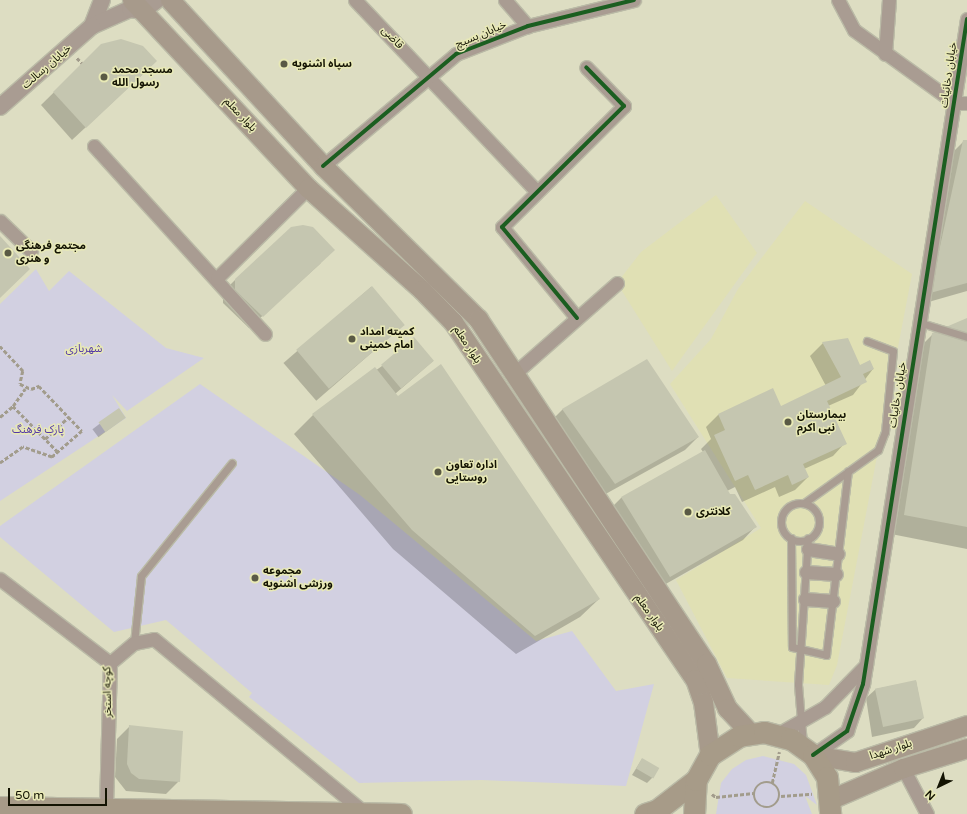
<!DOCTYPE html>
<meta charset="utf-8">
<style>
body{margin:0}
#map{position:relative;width:967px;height:814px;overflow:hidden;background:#ddddc2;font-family:"Varela Round","Noto Sans Arabic",sans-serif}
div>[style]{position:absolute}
.built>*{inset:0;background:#e0e0b4}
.green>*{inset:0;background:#d2d0e1}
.shadow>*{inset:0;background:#0003;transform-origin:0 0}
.building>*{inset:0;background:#c5c6b0;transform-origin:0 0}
.path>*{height:2.5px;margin-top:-1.25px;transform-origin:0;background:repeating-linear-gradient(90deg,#a29c8c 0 4px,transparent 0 6px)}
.path>.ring{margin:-1.25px;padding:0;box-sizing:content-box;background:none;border:2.5px solid #a29c8c;border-radius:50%}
.roads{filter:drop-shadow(1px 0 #babaa6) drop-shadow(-1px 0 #babaa6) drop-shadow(0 1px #babaa6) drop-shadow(0 -1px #babaa6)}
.service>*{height:7px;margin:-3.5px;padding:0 3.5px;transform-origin:3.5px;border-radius:3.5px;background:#a99c92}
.service>.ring{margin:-3.5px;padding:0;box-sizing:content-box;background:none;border:7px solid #a99c92;border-radius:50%}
.minor>*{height:13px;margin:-6.5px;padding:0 6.5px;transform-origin:6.5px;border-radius:6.5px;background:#a99c92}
.tertiary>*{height:16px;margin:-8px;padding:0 8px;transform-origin:8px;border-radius:8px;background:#a99c92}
.secondary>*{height:19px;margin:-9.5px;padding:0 9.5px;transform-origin:9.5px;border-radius:9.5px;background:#a79a8b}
.primary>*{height:21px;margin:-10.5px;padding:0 10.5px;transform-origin:10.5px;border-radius:10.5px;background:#a79b88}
.cycleway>*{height:4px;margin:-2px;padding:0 2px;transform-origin:2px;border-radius:2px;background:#1b5e20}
.dots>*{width:11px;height:11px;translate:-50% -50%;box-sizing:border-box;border:2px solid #e8e9b6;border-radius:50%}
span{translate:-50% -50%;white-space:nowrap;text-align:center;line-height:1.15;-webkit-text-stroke:3px #e8e9b6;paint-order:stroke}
.street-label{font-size:11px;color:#131302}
.poi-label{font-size:11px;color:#131302;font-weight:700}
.left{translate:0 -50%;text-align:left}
.park-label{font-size:11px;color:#5338a8}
.north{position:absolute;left:919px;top:766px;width:40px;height:40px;-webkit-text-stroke:3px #e8e9b6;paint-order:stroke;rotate:223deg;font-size:11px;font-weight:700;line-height:16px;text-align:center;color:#131302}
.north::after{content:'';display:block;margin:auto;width:14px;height:18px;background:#131302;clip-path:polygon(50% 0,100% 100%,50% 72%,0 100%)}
.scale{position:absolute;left:8px;top:788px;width:99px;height:18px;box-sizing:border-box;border:2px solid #131302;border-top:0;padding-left:5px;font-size:12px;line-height:14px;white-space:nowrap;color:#131302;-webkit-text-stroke:3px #e8e9b6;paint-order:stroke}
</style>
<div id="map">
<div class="built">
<div style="clip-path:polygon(716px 195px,757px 253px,672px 371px,617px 283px,641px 252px)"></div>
<div style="clip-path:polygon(805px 201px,912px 274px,837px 665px,829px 685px,727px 678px,676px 580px,761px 528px,670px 384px,711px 339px,738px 289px)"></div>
</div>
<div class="green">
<div style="clip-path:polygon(36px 269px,49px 291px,69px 271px,166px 348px,204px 358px,127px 411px,112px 395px,126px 418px,0 501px,0 304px)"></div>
<div style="clip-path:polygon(200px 384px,360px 495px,536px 641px,572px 631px,616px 691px,654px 684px,626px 786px,482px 780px,359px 783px,249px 697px,252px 693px,166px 620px,114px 632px,0 537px,0 526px)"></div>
<div style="clip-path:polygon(763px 756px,794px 764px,806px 775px,817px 805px,805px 796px,812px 814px,716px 814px,721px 783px,732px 769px,746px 760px)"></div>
</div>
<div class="shadow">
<div style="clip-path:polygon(102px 45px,143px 74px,72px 140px,41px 105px)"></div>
<div style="clip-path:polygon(964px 141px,967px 141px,967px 291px,918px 305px,951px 154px)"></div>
<div style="clip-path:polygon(321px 263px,249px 328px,223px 303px,223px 292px,236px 279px)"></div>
<div style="left:371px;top:287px;width:50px;height:116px;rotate:49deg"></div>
<div style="clip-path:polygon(967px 319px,967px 549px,886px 533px,914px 353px,933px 334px)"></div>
<div style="clip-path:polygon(823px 343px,860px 367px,873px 369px,853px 395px,828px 406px,845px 443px,833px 456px,804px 469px,808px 477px,795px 490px,779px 497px,775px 487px,742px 502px,735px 487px,727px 491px,755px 527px,743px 540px,657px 589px,609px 510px,621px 498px,703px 452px,701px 449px,711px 439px,706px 427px,718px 415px,781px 408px,826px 386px,810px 356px)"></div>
<div style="clip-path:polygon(433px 361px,395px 394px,599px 599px,580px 617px,516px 654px,393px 549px,294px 434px,313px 415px,382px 366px)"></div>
<div style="clip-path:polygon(563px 409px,698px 437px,685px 450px,602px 496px,550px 422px)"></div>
<div style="left:118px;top:410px;width:10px;height:32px;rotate:53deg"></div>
<div style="clip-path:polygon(916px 681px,923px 718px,914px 728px,872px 737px,866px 698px,876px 689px)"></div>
<div style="clip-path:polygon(130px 726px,179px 781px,166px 794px,126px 791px,115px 777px,117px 739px)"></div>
<div style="clip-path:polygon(642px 759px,653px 777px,647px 783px,632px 775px)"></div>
</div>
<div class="building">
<div style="clip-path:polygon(121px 39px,143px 46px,157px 61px,86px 128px,53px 92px,101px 44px)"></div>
<div style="clip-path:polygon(963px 140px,967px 140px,967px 283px,930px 293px)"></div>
<div style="clip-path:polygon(303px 225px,313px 227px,335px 250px,263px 317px,235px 290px,235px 279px,291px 227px)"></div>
<div style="clip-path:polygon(0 236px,30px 269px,0 298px)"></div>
<div style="left:372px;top:286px;width:51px;height:99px;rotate:50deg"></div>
<div style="clip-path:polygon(967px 318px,967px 527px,904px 515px,932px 333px)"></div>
<div style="left:414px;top:337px;width:31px;height:43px;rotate:50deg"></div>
<div style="clip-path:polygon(848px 338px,860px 365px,870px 360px,874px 369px,863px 374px,867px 382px,827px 401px,847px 444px,803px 464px,809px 477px,792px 485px,788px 475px,755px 490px,748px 475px,735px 481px,714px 435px,725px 430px,718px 414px,773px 388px,781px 406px,841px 377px,822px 342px)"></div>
<div style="clip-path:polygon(647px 359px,699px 437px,615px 484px,562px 409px)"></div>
<div style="clip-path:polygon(441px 364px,600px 599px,535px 636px,412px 530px,312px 414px,375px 367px,398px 396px)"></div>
<div style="left:119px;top:408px;width:12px;height:25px;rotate:55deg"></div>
<div style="clip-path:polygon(705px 450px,730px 494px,735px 494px,757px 527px,670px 577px,621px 497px)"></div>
<div style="left:916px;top:680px;width:39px;height:42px;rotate:78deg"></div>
<div style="clip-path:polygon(129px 725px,183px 731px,180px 782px,139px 779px,131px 773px,127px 764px)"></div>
<div style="left:642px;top:758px;width:20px;height:12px;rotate:30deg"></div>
</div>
<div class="path">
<div style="left:77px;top:58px;width:7px;rotate:45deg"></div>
<div style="left:0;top:346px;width:34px;rotate:47deg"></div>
<div style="left:23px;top:371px;width:13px;rotate:103deg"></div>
<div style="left:20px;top:384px;width:12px;rotate:24deg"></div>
<div style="left:31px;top:389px;width:9px;rotate:-21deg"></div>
<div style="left:39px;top:386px;width:62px;rotate:46.3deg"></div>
<div style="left:82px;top:431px;width:40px;rotate:139deg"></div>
<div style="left:52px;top:457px;width:31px;rotate:-161deg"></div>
<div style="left:23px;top:447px;width:28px;rotate:145deg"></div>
<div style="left:13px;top:406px;width:21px;rotate:-55deg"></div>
<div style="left:0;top:417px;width:17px;rotate:-40deg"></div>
<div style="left:13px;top:406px;width:64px;rotate:45.6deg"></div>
<div style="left:45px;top:439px;width:33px;rotate:-43deg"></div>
<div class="ring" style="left:754px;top:782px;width:23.5px;height:23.5px"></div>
<div style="left:772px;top:783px;width:32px;rotate:-77deg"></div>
<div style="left:712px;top:794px;width:5px;rotate:37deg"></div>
<div style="left:716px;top:797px;width:38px;rotate:-6deg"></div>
<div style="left:781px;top:796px;width:31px;rotate:-4deg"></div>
</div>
<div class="roads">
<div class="service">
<div style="left:918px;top:322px;width:51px;rotate:17deg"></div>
<div style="left:804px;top:503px;width:91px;rotate:-35.6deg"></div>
<div style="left:878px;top:450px;width:19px;rotate:-69deg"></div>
<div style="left:885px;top:432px;width:81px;rotate:-84.4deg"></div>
<div style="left:893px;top:351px;width:28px;rotate:-159deg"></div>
<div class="ring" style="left:781px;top:503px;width:31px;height:31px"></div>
<div style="left:791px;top:538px;width:109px;rotate:89.5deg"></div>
<div style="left:792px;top:647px;width:35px;rotate:13deg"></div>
<div style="left:826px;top:655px;width:185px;rotate:-83.2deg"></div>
<div style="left:134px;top:643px;width:67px;rotate:-84deg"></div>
<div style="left:141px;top:576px;width:145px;rotate:-51.2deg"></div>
<div style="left:803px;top:744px;width:60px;rotate:-94.8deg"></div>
<div style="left:798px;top:684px;width:146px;rotate:-86.1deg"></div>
</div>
<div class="minor">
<div style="left:355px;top:0;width:262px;rotate:46.5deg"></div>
<div style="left:505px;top:0;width:35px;rotate:49deg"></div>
<div style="left:838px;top:0;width:34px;rotate:62deg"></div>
<div style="left:854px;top:30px;width:125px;rotate:35.9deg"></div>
<div style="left:955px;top:103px;width:12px"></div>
<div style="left:885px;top:54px;width:54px;rotate:-85.8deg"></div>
<div style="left:94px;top:146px;width:254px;rotate:47.7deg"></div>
<div style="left:323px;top:166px;width:174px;rotate:-40.1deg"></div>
<div style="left:456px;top:54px;width:77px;rotate:-21.3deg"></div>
<div style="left:528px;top:26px;width:109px;rotate:-13.8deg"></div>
<div style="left:0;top:221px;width:43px;rotate:44.1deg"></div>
<div style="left:217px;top:278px;width:128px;rotate:-44.7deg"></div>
<div style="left:577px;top:318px;width:118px;rotate:-129.5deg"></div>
<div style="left:502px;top:227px;width:172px;rotate:-44.8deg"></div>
<div style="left:624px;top:106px;width:54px;rotate:-134.3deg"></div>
<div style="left:515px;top:373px;width:136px;rotate:-41.4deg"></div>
<div style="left:808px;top:549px;width:30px;rotate:9deg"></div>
<div style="left:806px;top:572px;width:30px;rotate:4deg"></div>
<div style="left:0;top:579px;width:138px;rotate:37.4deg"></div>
<div style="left:110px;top:663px;width:147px;rotate:91.6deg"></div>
<div style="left:805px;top:599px;width:28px;rotate:4deg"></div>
<div style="left:110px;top:663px;width:31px;rotate:-40deg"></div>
<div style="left:134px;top:643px;width:20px;rotate:-11deg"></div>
<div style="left:154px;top:639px;width:273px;rotate:39.5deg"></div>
<div style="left:778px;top:734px;width:54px;rotate:-29.9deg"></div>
<div style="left:825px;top:707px;width:59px;rotate:-45.7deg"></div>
<div style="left:813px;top:755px;width:42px;rotate:-35.2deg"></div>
<div style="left:847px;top:731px;width:50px;rotate:-71.2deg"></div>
<div style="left:863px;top:684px;width:673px;rotate:-81.11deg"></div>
<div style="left:903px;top:768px;width:52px;rotate:62.4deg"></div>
</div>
<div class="tertiary">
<div style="left:102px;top:0;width:28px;rotate:111deg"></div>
<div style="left:92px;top:26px;width:42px;rotate:-24.1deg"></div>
<div style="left:130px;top:9px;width:13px;rotate:9deg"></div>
<div style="left:143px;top:11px;width:18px;rotate:-38deg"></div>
<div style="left:0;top:107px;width:123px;rotate:-41.4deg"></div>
</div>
<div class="secondary">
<div style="left:132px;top:0;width:258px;rotate:46.9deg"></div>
<div style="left:308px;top:188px;width:153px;rotate:41.8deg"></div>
<div style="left:422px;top:290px;width:45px;rotate:45.9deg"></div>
<div style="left:453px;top:322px;width:431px;rotate:55.9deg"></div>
<div style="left:695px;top:679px;width:24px;rotate:71deg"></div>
<div style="left:703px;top:702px;width:53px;rotate:82.5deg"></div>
<div style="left:170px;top:0;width:226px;rotate:47.3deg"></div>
<div style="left:323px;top:166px;width:218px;rotate:44.6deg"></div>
<div style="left:478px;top:319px;width:413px;rotate:56.5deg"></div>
<div style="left:706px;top:663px;width:50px;rotate:65deg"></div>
<div style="left:727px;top:708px;width:34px;rotate:47deg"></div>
<div style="left:813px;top:755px;width:43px;rotate:9.5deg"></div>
<div style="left:855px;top:762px;width:118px;rotate:-18.3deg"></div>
<div style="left:831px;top:799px;width:78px;rotate:-23.3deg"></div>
<div style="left:903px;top:768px;width:67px;rotate:-17.4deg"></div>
</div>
<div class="primary">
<div style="left:0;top:807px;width:401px;rotate:1deg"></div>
<div style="left:645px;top:814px;width:13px;rotate:-18deg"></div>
<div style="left:657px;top:810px;width:49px;rotate:-37.6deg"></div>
<div style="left:694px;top:814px;width:34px;rotate:-87deg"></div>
<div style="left:696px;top:780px;width:29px;rotate:-61deg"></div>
<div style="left:710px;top:755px;width:35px;rotate:-33deg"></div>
<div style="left:739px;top:736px;width:25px;rotate:-9deg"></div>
<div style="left:764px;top:732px;width:28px;rotate:15deg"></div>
<div style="left:791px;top:739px;width:27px;rotate:36deg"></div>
<div style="left:813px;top:755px;width:26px;rotate:58deg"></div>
<div style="left:827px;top:777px;width:37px;rotate:85deg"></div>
</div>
</div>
<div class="cycleway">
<div style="left:323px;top:166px;width:174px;rotate:-40.1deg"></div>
<div style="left:456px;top:54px;width:77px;rotate:-21.3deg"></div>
<div style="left:528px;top:26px;width:109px;rotate:-13.8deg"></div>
<div style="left:577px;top:318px;width:118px;rotate:-129.5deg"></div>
<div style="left:502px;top:227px;width:172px;rotate:-44.8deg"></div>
<div style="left:624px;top:106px;width:54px;rotate:-134.3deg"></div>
<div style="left:813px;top:755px;width:42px;rotate:-35.2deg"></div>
<div style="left:847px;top:731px;width:50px;rotate:-71.2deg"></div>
<div style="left:863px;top:684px;width:673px;rotate:-81.11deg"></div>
</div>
<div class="dots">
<div style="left:284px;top:64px;background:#5a5a45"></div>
<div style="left:104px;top:77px;background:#5a5a45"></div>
<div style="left:8px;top:253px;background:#5a5a45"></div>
<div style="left:352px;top:339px;background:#5a5a45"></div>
<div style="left:788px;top:422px;background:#5a5a45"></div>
<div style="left:438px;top:472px;background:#5a5a45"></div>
<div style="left:688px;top:512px;background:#5a5a45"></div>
<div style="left:255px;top:578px;background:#5a5a45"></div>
</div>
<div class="street-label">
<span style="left:481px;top:35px;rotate:-23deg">خیابان بسبچ</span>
<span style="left:392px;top:38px;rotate:46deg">قاضی</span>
<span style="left:47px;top:67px;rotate:-41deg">خیابان رسالت</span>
<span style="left:949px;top:75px;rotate:-82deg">خیابان دخانیات</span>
<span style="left:240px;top:115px;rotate:47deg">بلوار معلم</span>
<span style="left:467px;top:345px;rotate:57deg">بلوار معلم</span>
<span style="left:898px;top:395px;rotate:-81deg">خیابان دخانیات</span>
<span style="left:649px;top:613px;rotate:55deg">بلوار معلم</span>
<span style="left:108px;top:692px;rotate:-91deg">کوچه استخر</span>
<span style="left:891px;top:750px;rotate:-18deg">بلوار شهدا</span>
</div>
<div class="poi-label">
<span class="left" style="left:292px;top:64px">سپاه اشنویه</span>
<span class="left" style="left:112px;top:77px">مسجد محمد<br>رسول الله</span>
<span class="left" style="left:16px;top:253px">مجتمع فرهنگی<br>و هنری</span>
<span class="left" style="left:360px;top:339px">کمیته امداد<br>امام خمینی</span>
<span class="left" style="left:797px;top:422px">بیمارستان<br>نبی اکرم</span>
<span class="left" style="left:446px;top:472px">اداره تعاون<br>روستایی</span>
<span class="left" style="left:696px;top:512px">کلانتری</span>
<span class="left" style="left:263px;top:578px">مجموعه<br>ورزشی اشنویه</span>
</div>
<div class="park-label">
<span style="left:84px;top:349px">شهربازی</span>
<span style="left:38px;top:430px">پارک فرهنگ</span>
</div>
<div class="north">N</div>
<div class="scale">50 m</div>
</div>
